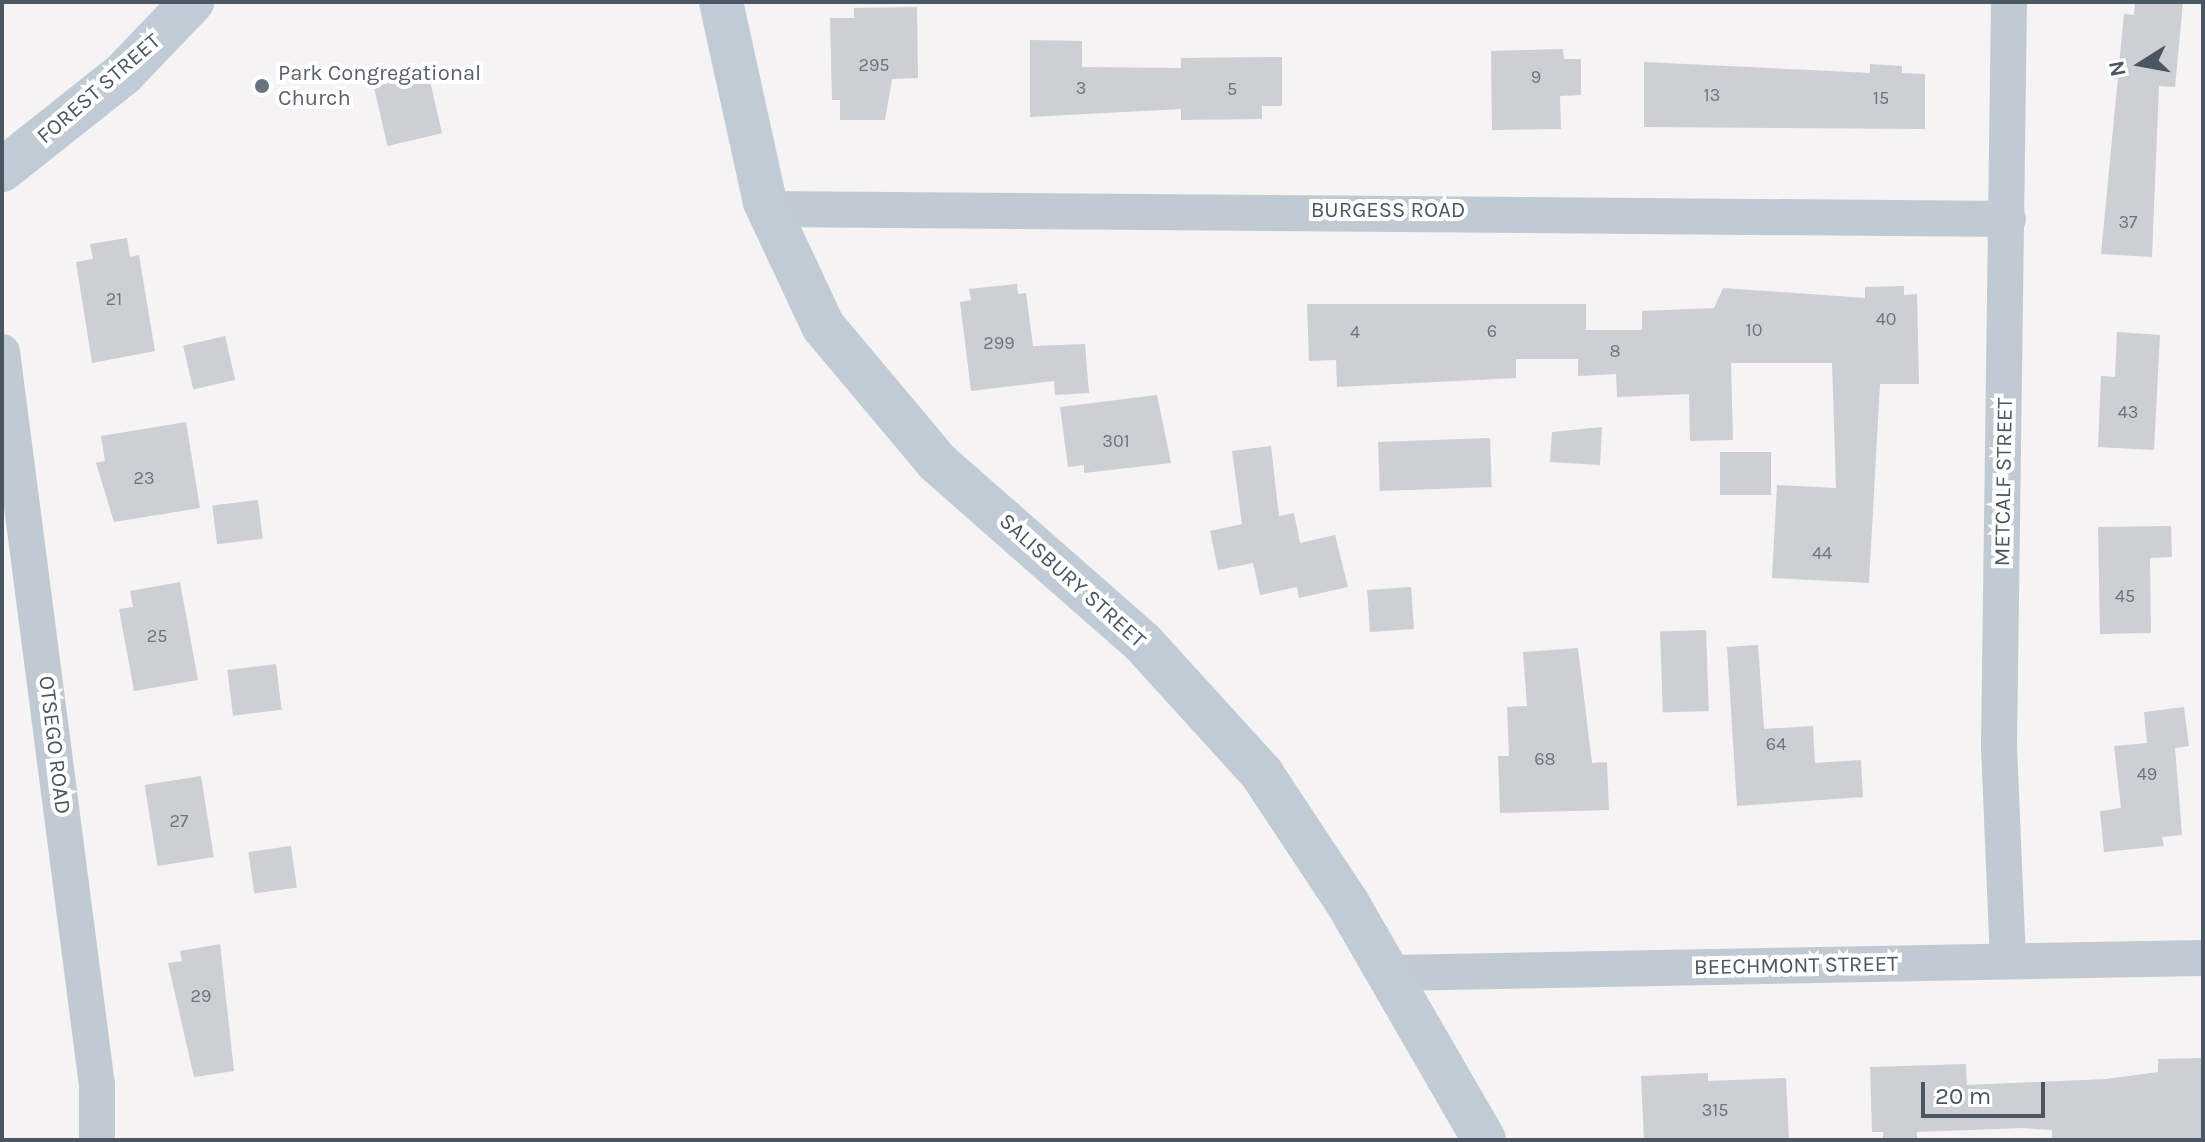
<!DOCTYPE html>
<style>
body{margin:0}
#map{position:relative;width:2205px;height:1142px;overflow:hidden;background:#f5f3f3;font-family:Karla,sans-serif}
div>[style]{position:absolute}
.building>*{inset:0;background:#cdcfd5;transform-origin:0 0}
.street>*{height:36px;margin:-18px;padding:0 18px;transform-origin:18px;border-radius:18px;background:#c1cad2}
.secondary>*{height:44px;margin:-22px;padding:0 22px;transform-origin:22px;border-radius:22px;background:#c1cbd6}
.dots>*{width:22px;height:22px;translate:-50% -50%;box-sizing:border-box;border:4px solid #fff;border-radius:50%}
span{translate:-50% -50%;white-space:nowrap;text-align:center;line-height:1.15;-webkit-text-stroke:8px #fff;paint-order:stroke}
.number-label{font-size:18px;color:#6b747e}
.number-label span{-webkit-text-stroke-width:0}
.worship-label{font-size:22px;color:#5b616d}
.left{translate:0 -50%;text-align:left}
.street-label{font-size:22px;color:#4a5661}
.frame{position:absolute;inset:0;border:4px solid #4a5661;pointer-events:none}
.north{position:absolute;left:2101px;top:24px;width:80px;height:80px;-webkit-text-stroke:6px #fff;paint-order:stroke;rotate:259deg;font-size:22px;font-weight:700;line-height:32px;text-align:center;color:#4a5661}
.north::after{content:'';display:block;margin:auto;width:28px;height:36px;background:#4a5661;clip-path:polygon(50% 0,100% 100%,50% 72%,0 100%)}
.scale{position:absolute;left:1921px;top:1082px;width:124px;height:36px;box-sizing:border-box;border:4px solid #4a5661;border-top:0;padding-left:10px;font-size:24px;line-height:28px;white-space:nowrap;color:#4a5661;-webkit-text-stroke:6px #fff;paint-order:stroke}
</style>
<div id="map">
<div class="building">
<div style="clip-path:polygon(2135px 2px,2183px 2px,2175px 87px,2159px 86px,2152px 257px,2101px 254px,2124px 14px,2134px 15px)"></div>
<div style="clip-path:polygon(917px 7px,918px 78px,892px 79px,885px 120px,840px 120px,840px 100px,832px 100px,830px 18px,854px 18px,854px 8px)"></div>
<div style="clip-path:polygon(1030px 40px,1082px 41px,1082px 67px,1181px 68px,1181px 58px,1282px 57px,1282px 106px,1262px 106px,1262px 119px,1181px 120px,1181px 109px,1030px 117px)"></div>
<div style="clip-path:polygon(1563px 49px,1564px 59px,1581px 59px,1581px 95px,1560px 96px,1561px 129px,1492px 130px,1491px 51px)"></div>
<div style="clip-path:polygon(1644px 62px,1870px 73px,1870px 64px,1902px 66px,1902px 73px,1925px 74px,1925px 129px,1644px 127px)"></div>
<div style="left:427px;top:68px;width:67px;height:56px;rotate:77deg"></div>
<div style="clip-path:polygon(127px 238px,130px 257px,139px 255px,155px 351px,92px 363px,76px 262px,93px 259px,90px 244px)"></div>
<div style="clip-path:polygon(1017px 284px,1018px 294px,1026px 293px,1033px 346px,1085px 344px,1089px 393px,1055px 395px,1054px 381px,971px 391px,960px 302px,971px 300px,969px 289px)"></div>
<div style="clip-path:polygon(1904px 286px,1904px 295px,1917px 294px,1919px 384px,1880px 384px,1869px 583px,1772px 578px,1777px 485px,1836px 488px,1832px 363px,1731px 363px,1733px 440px,1690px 441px,1689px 394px,1617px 397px,1616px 374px,1578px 376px,1578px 359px,1516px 359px,1516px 378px,1337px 387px,1336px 360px,1309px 361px,1307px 304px,1586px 304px,1586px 330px,1642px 330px,1642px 311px,1714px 308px,1723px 288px,1865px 298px,1865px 287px)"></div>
<div style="clip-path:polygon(2117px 332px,2160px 335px,2154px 450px,2098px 447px,2101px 376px,2115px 377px)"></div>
<div style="left:225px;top:336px;width:45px;height:43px;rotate:77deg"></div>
<div style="clip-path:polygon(1157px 395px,1171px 463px,1084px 473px,1084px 465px,1068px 467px,1060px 407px)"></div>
<div style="clip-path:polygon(186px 422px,200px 508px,114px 522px,96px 463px,105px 461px,101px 436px)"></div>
<div style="clip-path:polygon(1602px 427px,1600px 465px,1550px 462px,1552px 432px)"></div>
<div style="left:1490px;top:438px;width:49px;height:112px;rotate:88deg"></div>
<div style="clip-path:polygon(1271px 446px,1279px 516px,1294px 513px,1300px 543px,1335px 535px,1348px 587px,1299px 598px,1297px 587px,1260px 595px,1253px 563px,1218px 570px,1210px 531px,1242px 524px,1232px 451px)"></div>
<div style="left:1720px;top:452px;width:51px;height:43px"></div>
<div style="left:258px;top:500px;width:39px;height:46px;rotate:83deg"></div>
<div style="clip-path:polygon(2171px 526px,2172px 557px,2150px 558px,2151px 633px,2100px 634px,2098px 527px)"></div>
<div style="clip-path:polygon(180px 582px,198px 680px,134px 691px,119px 609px,133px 607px,130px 591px)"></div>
<div style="left:1411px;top:587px;width:42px;height:44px;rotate:86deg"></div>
<div style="left:1706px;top:630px;width:81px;height:46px;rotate:88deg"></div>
<div style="clip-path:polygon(1758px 645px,1764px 729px,1813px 726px,1815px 763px,1861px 760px,1863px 797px,1737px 806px,1727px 647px)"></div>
<div style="clip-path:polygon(1578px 648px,1592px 763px,1607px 762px,1609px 810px,1500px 813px,1498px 756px,1509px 756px,1507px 707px,1527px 706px,1523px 652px)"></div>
<div style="left:276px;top:664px;width:46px;height:49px;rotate:83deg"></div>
<div style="clip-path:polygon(2184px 707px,2189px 746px,2175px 748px,2182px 835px,2162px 837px,2164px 846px,2104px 852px,2100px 811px,2121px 808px,2114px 746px,2147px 743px,2144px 712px)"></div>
<div style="left:201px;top:776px;width:82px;height:57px;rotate:81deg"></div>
<div style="left:291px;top:846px;width:42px;height:43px;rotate:82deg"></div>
<div style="clip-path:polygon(220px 944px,234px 1071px,194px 1077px,168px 963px,182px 961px,180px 951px)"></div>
<div style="clip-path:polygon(2203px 1058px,2203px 1140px,2052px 1140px,2052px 1130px,2022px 1128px,1917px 1132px,1917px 1140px,1883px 1140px,1883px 1132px,1872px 1132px,1870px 1067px,1966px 1064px,1967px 1085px,2106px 1079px,2158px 1072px,2158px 1059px)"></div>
<div style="clip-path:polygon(1708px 1073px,1708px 1081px,1786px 1078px,1789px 1140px,1644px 1140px,1641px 1076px)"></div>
</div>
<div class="street">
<div style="left:767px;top:209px;width:1241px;rotate:0.46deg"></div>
<div style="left:2px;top:352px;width:739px;rotate:82.62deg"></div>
<div style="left:97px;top:1085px;width:55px;rotate:90deg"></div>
<div style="left:2008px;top:961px;width:216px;rotate:-92.4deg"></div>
<div style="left:1999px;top:745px;width:743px;rotate:-89.23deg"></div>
<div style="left:1390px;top:973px;width:813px;rotate:-1.06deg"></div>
</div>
<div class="secondary">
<div style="left:721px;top:2px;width:205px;rotate:77.6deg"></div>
<div style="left:765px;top:202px;width:137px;rotate:64.9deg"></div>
<div style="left:823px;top:326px;width:177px;rotate:50deg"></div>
<div style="left:937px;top:462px;width:274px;rotate:41.3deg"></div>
<div style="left:1143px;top:643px;width:177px;rotate:47.7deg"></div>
<div style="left:1262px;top:774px;width:156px;rotate:56.5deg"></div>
<div style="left:1348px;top:904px;width:272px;rotate:60deg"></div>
<div style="left:2px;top:170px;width:154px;rotate:-38.4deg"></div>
<div style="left:123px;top:74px;width:100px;rotate:-46.2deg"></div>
</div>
<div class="dots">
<div style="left:262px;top:86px;background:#6b7280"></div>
</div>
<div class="number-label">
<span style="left:874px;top:65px">295</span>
<span style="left:1536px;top:77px">9</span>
<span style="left:1081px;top:88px">3</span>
<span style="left:1232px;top:89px">5</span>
<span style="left:1712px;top:95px">13</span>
<span style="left:1881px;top:98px">15</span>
<span style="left:2128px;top:222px">37</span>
<span style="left:114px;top:299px">21</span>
<span style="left:1886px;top:319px">40</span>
<span style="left:1754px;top:330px">10</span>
<span style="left:1492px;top:331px">6</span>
<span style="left:1355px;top:332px">4</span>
<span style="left:999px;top:343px">299</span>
<span style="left:1615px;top:351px">8</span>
<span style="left:2128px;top:412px">43</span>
<span style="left:1116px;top:441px">301</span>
<span style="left:144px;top:478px">23</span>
<span style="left:1822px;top:553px">44</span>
<span style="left:2125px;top:596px">45</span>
<span style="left:157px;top:636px">25</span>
<span style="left:1776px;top:744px">64</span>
<span style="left:1545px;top:759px">68</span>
<span style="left:2147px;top:774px">49</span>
<span style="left:179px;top:821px">27</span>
<span style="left:201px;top:996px">29</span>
<span style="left:1715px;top:1110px">315</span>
</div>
<div class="worship-label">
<span class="left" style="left:278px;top:86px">Park Congregational<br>Church</span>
</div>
<div class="street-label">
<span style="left:99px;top:89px;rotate:-41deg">FOREST STREET</span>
<span style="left:1388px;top:211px">BURGESS ROAD</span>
<span style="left:2004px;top:482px;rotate:-89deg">METCALF STREET</span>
<span style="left:1072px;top:581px;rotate:42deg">SALISBURY STREET</span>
<span style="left:54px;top:745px;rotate:83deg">OTSEGO ROAD</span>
<span style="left:1796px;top:966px;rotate:-1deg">BEECHMONT STREET</span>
</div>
<div class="frame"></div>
<div class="north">N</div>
<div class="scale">20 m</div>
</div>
